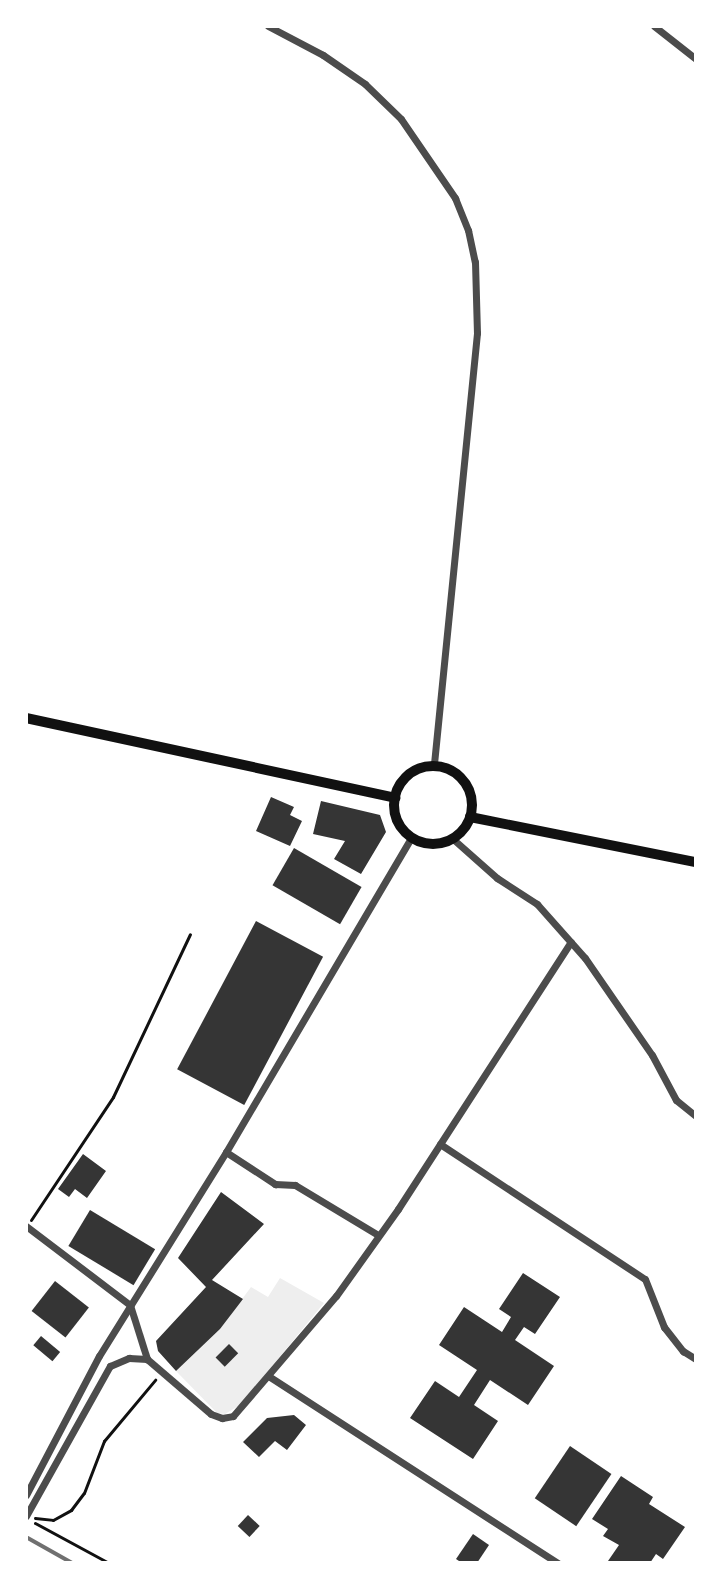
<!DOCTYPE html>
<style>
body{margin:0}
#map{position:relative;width:722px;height:1589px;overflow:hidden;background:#fff;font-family:"DM Sans",sans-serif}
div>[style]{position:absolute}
.green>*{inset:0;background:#eee}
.building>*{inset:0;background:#353535;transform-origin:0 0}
.path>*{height:3px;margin:-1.5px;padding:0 1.5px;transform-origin:1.5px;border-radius:1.5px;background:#111}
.minor>*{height:7px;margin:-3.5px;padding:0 3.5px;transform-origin:3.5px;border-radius:3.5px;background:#4c4c4c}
.secondary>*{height:10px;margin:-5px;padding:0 5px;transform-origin:5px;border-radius:5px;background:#111}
.secondary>.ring{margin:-5px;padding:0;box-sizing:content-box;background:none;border:10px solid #111;border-radius:50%}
.rail>*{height:4px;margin:-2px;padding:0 2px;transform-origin:2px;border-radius:2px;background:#707070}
span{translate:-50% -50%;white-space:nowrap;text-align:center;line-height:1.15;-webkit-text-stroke:8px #fff;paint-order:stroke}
.frame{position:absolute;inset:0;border:28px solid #fff;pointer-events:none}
</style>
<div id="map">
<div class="green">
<div style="clip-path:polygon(280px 1278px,324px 1303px,240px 1405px,225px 1414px,217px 1413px,176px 1371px,220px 1329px,251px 1287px,268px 1297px)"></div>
</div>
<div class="building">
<div style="clip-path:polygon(271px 797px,294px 807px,290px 815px,302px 821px,290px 846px,256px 831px)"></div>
<div style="clip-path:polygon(321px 801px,380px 815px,386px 832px,361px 874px,334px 859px,345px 841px,313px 834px)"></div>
<div style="left:294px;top:848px;width:78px;height:43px;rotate:30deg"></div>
<div style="left:256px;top:921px;width:76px;height:168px;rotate:28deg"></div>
<div style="clip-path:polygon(83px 1154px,106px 1171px,87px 1198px,75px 1189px,69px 1197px,58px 1189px)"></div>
<div style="clip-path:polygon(221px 1192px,264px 1224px,212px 1280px,243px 1299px,220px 1329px,176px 1371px,158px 1351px,156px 1341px,206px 1287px,178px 1258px)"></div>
<div style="left:90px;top:1210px;width:76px;height:42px;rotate:31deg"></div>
<div style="clip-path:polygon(523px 1273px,560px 1297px,535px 1334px,524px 1327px,515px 1340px,554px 1366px,528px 1405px,490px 1380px,474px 1405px,498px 1421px,473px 1459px,410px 1418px,435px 1381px,459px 1397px,477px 1370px,439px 1345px,464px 1307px,502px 1332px,511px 1317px,499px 1309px)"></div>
<div style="left:55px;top:1281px;width:43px;height:38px;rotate:38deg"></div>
<div style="left:41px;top:1336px;width:25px;height:12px;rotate:40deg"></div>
<div style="left:229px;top:1344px;width:13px;height:19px;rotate:45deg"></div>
<div style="clip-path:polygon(294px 1415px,306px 1425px,287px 1450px,275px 1441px,259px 1457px,243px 1442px,267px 1418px)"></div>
<div style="left:570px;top:1446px;width:50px;height:63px;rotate:34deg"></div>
<div style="clip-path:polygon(621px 1476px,653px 1497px,649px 1504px,685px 1527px,663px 1559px,656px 1554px,650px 1563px,608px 1561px,619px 1545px,603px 1536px,608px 1529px,592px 1519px)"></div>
<div style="left:248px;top:1515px;width:16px;height:15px;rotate:43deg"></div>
<div style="clip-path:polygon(473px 1534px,489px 1545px,477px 1563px,462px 1563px,456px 1559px)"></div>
</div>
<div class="path">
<div style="left:31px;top:1220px;width:148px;rotate:-56.3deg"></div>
<div style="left:113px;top:1097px;width:180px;rotate:-64.7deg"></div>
<div style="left:35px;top:1518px;width:18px;rotate:6deg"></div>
<div style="left:53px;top:1520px;width:21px;rotate:-29deg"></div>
<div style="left:71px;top:1510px;width:21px;rotate:-53deg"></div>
<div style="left:84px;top:1493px;width:56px;rotate:-69deg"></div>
<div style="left:104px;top:1441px;width:80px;rotate:-50.1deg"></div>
<div style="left:35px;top:1523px;width:84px;rotate:28.4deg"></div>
</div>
<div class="minor">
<div style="left:268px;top:26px;width:62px;rotate:27.8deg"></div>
<div style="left:323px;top:55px;width:51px;rotate:34.6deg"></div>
<div style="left:365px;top:84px;width:50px;rotate:44.2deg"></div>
<div style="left:401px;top:119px;width:96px;rotate:55.6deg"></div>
<div style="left:455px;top:198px;width:35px;rotate:68deg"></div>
<div style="left:468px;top:230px;width:33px;rotate:78deg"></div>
<div style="left:475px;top:262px;width:71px;rotate:88.4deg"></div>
<div style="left:477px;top:333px;width:435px;rotate:95.7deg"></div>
<div style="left:654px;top:26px;width:53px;rotate:38.2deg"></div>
<div style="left:453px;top:839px;width:59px;rotate:41.6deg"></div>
<div style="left:497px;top:878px;width:48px;rotate:33deg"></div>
<div style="left:537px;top:904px;width:72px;rotate:48.4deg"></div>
<div style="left:585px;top:958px;width:118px;rotate:55.4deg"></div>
<div style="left:652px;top:1055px;width:51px;rotate:61.9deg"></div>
<div style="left:676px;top:1100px;width:26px;rotate:39deg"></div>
<div style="left:440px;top:1144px;width:245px;rotate:33.4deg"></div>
<div style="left:645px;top:1279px;width:52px;rotate:68.4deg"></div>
<div style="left:664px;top:1327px;width:31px;rotate:52deg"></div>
<div style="left:683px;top:1351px;width:15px;rotate:32deg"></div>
<div style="left:226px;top:1152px;width:59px;rotate:33.1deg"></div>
<div style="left:275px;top:1184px;width:20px;rotate:3deg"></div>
<div style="left:295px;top:1185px;width:97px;rotate:31.1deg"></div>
<div style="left:26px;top:1226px;width:131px;rotate:37.2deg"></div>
<div style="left:130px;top:1305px;width:57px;rotate:72.5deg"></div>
<div style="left:147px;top:1359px;width:84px;rotate:40.7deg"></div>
<div style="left:211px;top:1414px;width:12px;rotate:20deg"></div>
<div style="left:222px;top:1418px;width:11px;rotate:-10deg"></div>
<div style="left:233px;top:1416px;width:158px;rotate:-49.4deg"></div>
<div style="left:336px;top:1296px;width:107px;rotate:-54.5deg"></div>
<div style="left:398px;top:1209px;width:318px;rotate:-57.1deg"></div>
<div style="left:270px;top:1377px;width:343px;rotate:32.9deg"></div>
<div style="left:26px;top:1495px;width:157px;rotate:-62.3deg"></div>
<div style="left:99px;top:1356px;width:240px;rotate:-58.1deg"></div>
<div style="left:226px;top:1152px;width:364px;rotate:-59.5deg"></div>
<div style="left:26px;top:1516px;width:172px;rotate:-60.8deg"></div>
<div style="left:110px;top:1366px;width:21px;rotate:-23deg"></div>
<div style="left:129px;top:1358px;width:18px;rotate:3deg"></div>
</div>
<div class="secondary">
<div style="left:26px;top:718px;width:378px;rotate:12.2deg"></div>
<div class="ring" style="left:394px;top:766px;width:68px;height:68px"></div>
<div style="left:470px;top:817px;width:230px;rotate:11.3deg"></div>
</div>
<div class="rail">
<div style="left:26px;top:1537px;width:53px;rotate:29.5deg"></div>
</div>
<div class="frame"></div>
</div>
